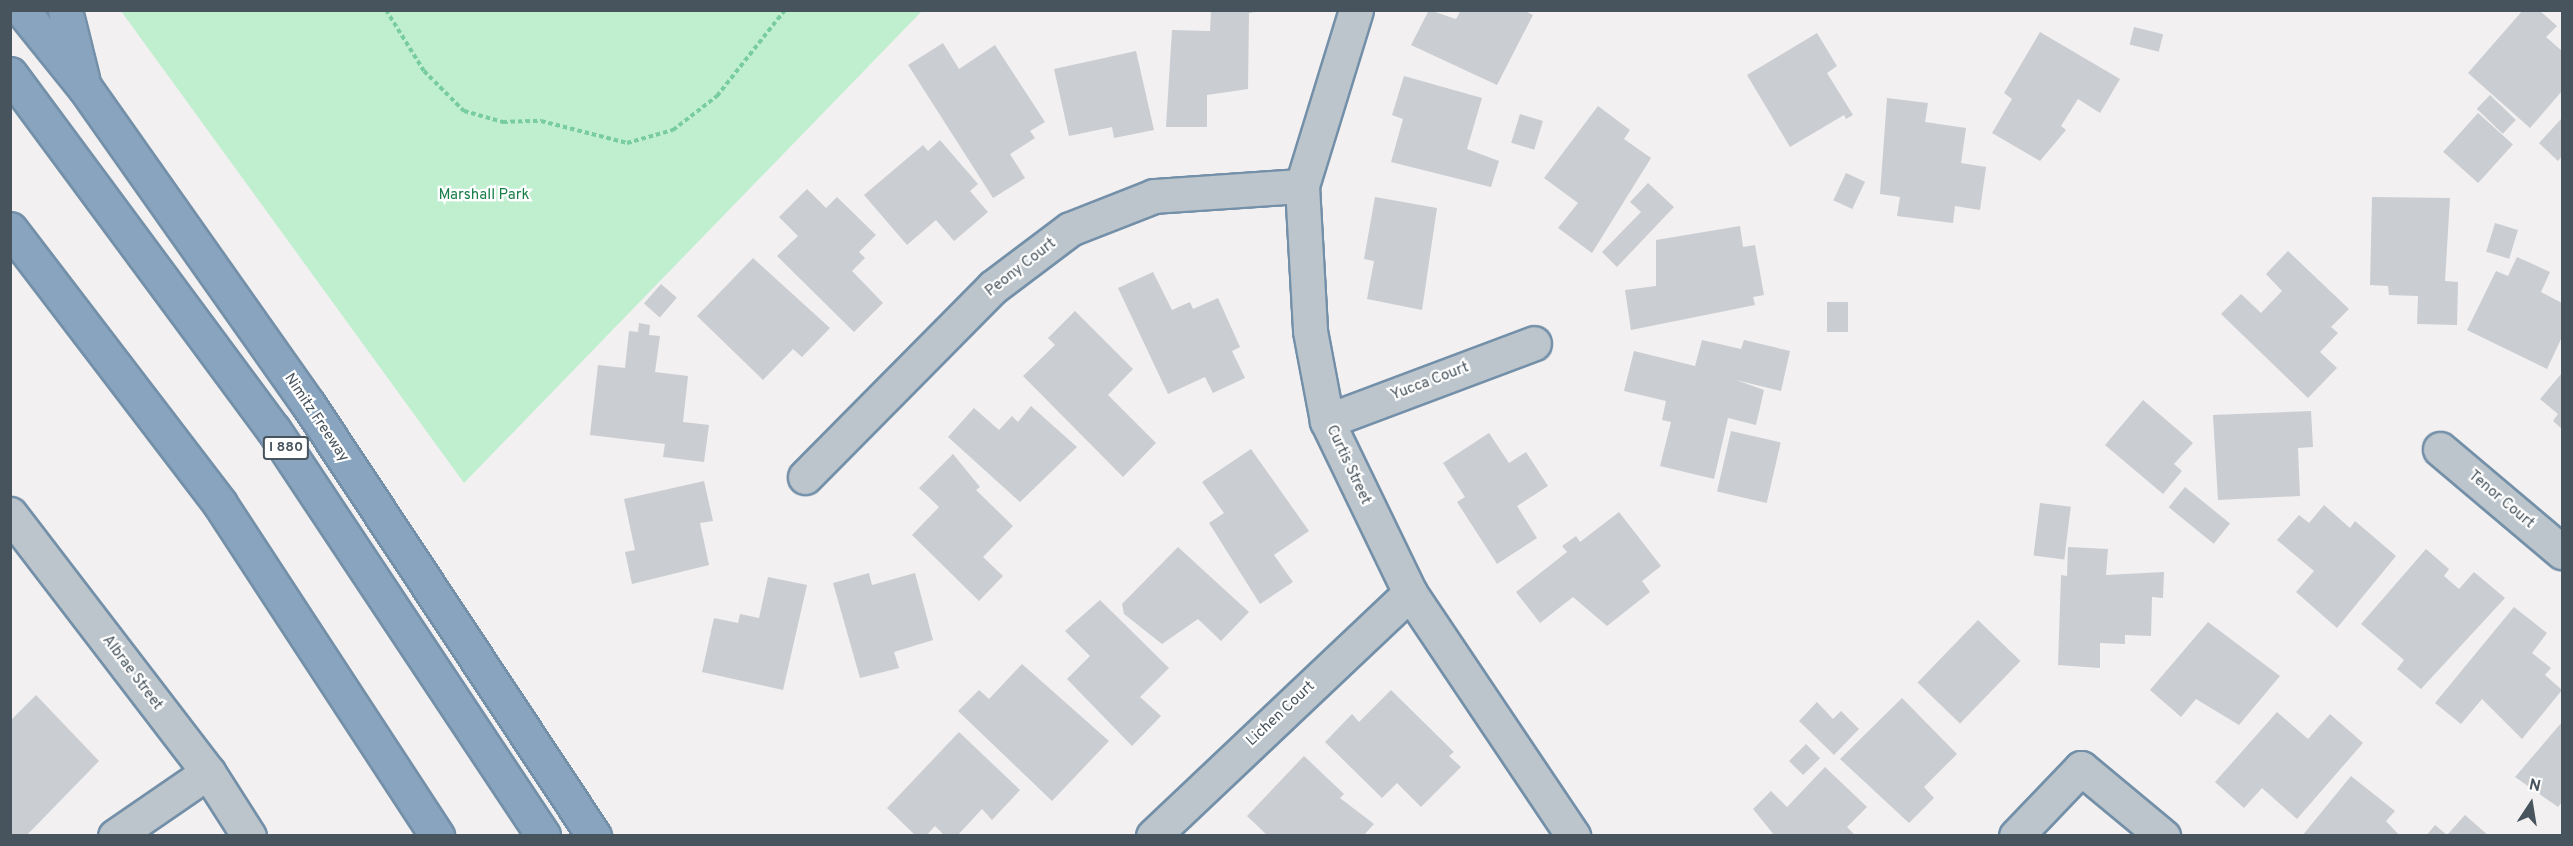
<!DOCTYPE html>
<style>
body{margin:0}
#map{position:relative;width:2573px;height:846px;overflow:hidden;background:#f2f0f0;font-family:Overpass,sans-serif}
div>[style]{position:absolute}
.green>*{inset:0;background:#c0efd0}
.building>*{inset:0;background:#cacdd2;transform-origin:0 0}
.path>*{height:4px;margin-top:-2px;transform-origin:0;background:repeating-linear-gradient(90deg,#78cca0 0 4.5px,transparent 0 7.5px)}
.roads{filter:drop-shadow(2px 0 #7490a9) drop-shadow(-2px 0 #7490a9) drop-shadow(0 2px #7490a9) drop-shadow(0 -2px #7490a9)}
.minor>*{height:33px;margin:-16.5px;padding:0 16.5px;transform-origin:16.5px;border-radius:16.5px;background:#bcc5cc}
.highway>*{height:33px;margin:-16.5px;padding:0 16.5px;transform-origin:16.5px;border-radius:16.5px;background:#89a4be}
span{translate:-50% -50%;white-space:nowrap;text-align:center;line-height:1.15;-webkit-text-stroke:4.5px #fff;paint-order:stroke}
.shield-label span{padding:2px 4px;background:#fff;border:2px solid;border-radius:4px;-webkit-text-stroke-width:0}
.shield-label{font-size:14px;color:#48545d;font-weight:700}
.park-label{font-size:15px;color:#197e48}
.street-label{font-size:15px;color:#48545d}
.frame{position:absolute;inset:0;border:12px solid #48545d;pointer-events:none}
.north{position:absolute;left:2501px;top:774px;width:60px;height:60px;-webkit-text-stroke:4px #fff;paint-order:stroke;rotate:12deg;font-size:16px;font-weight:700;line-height:24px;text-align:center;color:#48545d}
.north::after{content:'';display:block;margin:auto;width:21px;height:27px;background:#48545d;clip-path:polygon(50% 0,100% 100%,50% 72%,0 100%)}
</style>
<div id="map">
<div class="green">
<div style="clip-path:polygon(121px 11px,922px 11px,464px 483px)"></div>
</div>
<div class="building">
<div style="clip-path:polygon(1211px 10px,1265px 10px,1249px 13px,1248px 89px,1207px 95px,1207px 127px,1166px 127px,1172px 30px,1210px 31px)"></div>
<div style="clip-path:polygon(1429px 10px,1456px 19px,1461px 10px,1523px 10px,1533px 15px,1497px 85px,1411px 45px)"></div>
<div style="clip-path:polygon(2523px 10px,2539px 10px,2557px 26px,2546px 37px,2562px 51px,2562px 91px,2530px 128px,2468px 73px)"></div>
<div style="left:2134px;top:27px;width:30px;height:18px;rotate:14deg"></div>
<div style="clip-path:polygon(2040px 32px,2120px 79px,2100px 113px,2078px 99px,2061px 126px,2066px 130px,2040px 161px,1992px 133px,2012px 99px,2004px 93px)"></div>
<div style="clip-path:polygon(1817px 33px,1837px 66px,1827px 73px,1853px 115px,1846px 119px,1844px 115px,1790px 147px,1747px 75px)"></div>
<div style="clip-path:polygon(943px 43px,959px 69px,995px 45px,1045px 122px,1030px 131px,1035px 138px,1010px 154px,1025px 178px,993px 198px,908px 65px)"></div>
<div style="clip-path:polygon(1136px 51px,1154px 130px,1114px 138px,1112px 127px,1069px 136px,1054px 69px)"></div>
<div style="clip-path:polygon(1404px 76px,1482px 98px,1467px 149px,1499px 161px,1491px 187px,1391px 162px,1403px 119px,1392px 115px)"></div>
<div style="left:2490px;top:95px;width:36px;height:19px;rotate:44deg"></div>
<div style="clip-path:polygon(1887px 98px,1928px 103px,1925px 122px,1966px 128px,1961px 163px,1986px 167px,1980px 210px,1955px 206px,1953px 223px,1897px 216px,1900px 197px,1880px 194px)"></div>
<div style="clip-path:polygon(1598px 106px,1630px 130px,1624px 139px,1651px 158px,1592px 253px,1558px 228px,1578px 203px,1544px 178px)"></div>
<div style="left:2478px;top:113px;width:47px;height:52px;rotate:42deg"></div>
<div style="left:1520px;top:114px;width:24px;height:30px;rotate:17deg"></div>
<div style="clip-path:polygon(2562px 118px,2562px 156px,2558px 161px,2539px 143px)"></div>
<div style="clip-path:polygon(940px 140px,978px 184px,970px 191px,988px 212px,954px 241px,936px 220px,907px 245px,864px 195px,923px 145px,928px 151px)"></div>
<div style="left:1846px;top:173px;width:21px;height:30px;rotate:25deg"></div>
<div style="clip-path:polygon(1648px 183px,1674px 207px,1617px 267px,1602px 252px,1641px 212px,1630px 202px)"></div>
<div style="clip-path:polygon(807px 189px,826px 208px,837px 197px,876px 235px,859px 252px,865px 258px,852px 271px,883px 303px,854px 332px,777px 256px,798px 236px,779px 217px)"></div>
<div style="clip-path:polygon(1375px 197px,1437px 208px,1422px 310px,1367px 299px,1374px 261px,1364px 259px)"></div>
<div style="clip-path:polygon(2372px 197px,2450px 198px,2445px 281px,2458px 282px,2457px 325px,2417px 324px,2418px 296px,2389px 295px,2388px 286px,2370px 285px)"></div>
<div style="left:2495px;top:223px;width:24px;height:30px;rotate:17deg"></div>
<div style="clip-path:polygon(1740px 226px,1743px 247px,1755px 245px,1764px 295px,1753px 297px,1755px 305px,1631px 330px,1625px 290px,1656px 286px,1656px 240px)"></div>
<div style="clip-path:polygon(2288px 251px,2349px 309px,2331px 327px,2338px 333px,2320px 352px,2337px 368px,2308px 398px,2221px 314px,2241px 294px,2261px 313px,2282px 291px,2266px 274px)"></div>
<div style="clip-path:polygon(2517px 257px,2550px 272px,2541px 292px,2562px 303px,2562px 337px,2547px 369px,2467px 330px,2496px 271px,2508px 276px)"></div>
<div style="clip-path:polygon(753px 258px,830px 328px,802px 357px,793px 349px,763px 380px,697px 316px)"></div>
<div style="clip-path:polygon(1153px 272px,1172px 310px,1190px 302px,1193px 309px,1218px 298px,1240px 347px,1232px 351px,1245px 378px,1213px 393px,1205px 377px,1168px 394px,1118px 288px)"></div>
<div style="left:661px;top:284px;width:21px;height:26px;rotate:41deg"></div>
<div style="left:1827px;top:302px;width:21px;height:30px"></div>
<div style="clip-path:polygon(1075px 311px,1133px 369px,1108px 395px,1156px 443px,1123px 477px,1023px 376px,1055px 345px,1048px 338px)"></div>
<div style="clip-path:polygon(639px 323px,650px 325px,649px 335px,660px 336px,655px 372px,688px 376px,683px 422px,709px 425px,704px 462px,663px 457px,665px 444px,590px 435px,598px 365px,625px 368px,629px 331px,638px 332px)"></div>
<div style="clip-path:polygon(1702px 340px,1741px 349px,1744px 340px,1790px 351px,1781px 391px,1736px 380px,1764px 390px,1756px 425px,1728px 418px,1714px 479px,1660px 466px,1671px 422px,1662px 420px,1666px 401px,1624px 391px,1634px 351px,1695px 366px)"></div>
<div style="clip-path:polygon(2562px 373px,2562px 429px,2553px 421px,2558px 414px,2540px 399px)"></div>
<div style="clip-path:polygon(2143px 400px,2193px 443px,2174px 464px,2182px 471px,2163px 494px,2105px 445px)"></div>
<div style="clip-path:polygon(1031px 406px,1077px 447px,1020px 502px,948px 437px,974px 408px,999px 430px,1012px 416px,1018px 422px)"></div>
<div style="clip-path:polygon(2311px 411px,2313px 447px,2298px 448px,2300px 496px,2218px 500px,2213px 415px)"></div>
<div style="left:1731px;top:431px;width:51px;height:62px;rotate:13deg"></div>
<div style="clip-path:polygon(1489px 433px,1509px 463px,1526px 452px,1548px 486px,1517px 506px,1537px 538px,1497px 564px,1457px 502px,1465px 497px,1443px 463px)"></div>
<div style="clip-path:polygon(1251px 449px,1309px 531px,1274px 555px,1293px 582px,1260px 604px,1209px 523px,1224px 513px,1202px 482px)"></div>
<div style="clip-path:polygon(953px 454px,980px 487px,976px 490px,1013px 526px,983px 557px,1003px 576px,979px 601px,912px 535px,939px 507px,919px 488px)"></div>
<div style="clip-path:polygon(704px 481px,713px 521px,700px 523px,709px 565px,632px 584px,625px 552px,635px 550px,624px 499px)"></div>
<div style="left:2185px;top:487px;width:58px;height:26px;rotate:39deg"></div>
<div style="left:2040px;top:503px;width:31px;height:53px;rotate:7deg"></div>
<div style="clip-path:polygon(2324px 505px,2350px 528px,2355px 521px,2396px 556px,2337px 628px,2296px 592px,2314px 571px,2277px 540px,2299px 515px,2309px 523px)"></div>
<div style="clip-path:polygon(1619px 512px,1661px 566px,1642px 581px,1650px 592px,1607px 626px,1573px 597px,1540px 623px,1516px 592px,1567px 552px,1562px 546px,1576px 536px,1580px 542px)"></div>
<div style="clip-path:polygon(1178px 547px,1249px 612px,1221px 641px,1198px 619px,1162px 644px,1124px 614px,1122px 604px)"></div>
<div style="clip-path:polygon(2068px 547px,2108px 549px,2106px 575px,2164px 572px,2163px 598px,2152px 597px,2151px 636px,2125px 635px,2125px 644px,2100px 643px,2100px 668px,2058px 665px,2061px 575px,2067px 576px)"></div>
<div style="clip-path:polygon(2426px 549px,2449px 569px,2444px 576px,2459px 589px,2474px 572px,2505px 598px,2421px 689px,2397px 669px,2404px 660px,2361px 624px)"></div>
<div style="clip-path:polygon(869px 573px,872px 585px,915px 573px,933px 640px,894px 652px,899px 668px,860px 678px,833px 583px)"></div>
<div style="clip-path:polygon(768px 577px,807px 585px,783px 690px,702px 672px,714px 618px,738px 623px,740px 614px,759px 618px)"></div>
<div style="clip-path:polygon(1100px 600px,1169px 668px,1140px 697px,1161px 716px,1132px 746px,1067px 679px,1090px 656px,1065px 631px)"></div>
<div style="clip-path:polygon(2514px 607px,2547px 633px,2532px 653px,2551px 668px,2545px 675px,2562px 690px,2522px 739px,2482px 699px,2461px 724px,2435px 703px)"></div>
<div style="left:1978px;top:620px;width:59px;height:87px;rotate:44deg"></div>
<div style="clip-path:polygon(2208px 622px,2280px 676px,2239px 725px,2196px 699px,2181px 717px,2150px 690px)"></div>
<div style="clip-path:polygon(1022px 664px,1109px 741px,1052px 801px,958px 711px,979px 690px,989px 699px)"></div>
<div style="clip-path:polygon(1391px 690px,1454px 752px,1449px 756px,1461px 767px,1421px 807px,1397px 783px,1382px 798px,1325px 742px,1352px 714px,1359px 722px)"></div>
<div style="clip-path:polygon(36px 695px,99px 761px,26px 836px,10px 836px,10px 721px)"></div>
<div style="clip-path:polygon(1902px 698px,1957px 754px,1924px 787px,1934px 798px,1909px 823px,1840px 759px)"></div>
<div style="clip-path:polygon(1817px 702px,1833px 719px,1841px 711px,1859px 729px,1834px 755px,1799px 721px)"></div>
<div style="clip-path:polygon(2277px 712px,2308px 739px,2330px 714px,2363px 743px,2297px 819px,2262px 788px,2244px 808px,2215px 782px)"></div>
<div style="clip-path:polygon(2562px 722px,2562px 802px,2558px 807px,2515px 777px)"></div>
<div style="clip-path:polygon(959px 732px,1020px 790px,992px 820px,982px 809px,957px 836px,945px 836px,935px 826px,926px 836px,916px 836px,887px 808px)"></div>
<div style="left:1806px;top:744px;width:20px;height:24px;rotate:45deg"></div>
<div style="clip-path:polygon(1304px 756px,1344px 794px,1340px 798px,1374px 824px,1363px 836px,1268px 836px,1247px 816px)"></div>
<div style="clip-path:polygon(1825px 767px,1867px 807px,1847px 827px,1854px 834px,1775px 836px,1753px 809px,1771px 791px,1787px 807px)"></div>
<div style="clip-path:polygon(2351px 776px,2395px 811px,2386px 821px,2400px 836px,2302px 836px)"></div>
<div style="clip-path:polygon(2465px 815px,2489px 836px,2426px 836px,2435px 825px,2447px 835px)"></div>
</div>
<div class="path">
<div style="left:386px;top:10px;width:72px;rotate:58.1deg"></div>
<div style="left:424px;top:71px;width:57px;rotate:45deg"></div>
<div style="left:464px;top:111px;width:41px;rotate:15.8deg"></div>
<div style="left:503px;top:122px;width:38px;rotate:-2deg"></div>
<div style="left:541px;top:121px;width:89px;rotate:14.3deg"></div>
<div style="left:627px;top:143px;width:48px;rotate:-15.8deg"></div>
<div style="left:673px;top:130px;width:56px;rotate:-37.7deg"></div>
<div style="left:717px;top:96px;width:110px;rotate:-51.7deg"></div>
</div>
<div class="roads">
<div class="minor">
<div style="left:1356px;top:10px;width:184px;rotate:107.1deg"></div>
<div style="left:1302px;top:186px;width:145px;rotate:86.8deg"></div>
<div style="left:1310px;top:331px;width:92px;rotate:79.3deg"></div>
<div style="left:1327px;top:421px;width:191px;rotate:64.2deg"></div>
<div style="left:1410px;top:593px;width:293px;rotate:56.1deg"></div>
<div style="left:1327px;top:421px;width:221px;rotate:-20.6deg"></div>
<div style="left:2440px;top:449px;width:160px;rotate:40.2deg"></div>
<div style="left:805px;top:477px;width:267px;rotate:-45.3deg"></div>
<div style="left:993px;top:287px;width:96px;rotate:-37deg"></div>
<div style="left:1070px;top:229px;width:90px;rotate:-21.4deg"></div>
<div style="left:1154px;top:196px;width:148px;rotate:-3.9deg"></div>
<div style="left:10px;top:514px;width:325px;rotate:52.5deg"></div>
<div style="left:208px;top:772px;width:76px;rotate:57.4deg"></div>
<div style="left:115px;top:836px;width:113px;rotate:-34.5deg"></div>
<div style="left:1153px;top:836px;width:354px;rotate:-43.4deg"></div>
<div style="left:2016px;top:836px;width:94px;rotate:-46.3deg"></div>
<div style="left:2081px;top:768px;width:107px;rotate:39.7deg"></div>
</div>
<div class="highway">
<div style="left:22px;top:10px;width:100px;rotate:51.1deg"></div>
<div style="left:85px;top:88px;width:387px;rotate:54.8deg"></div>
<div style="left:308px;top:404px;width:518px;rotate:56.49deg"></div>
<div style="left:65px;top:10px;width:70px;rotate:76deg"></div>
<div style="left:10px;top:74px;width:442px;rotate:53.5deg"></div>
<div style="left:273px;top:429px;width:488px;rotate:56.4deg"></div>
<div style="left:10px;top:229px;width:346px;rotate:52.6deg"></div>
<div style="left:220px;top:504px;width:397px;rotate:56.8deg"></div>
</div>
</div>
<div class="shield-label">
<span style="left:286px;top:448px">I 880</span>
</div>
<div class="park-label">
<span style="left:484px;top:196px">Marshall Park</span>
</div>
<div class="street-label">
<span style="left:1021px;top:268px;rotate:-38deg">Peony Court</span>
<span style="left:1430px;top:382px;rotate:-21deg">Yucca Court</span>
<span style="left:316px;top:418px;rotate:56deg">Nimitz Freeway</span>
<span style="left:1348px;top:465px;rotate:65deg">Curtis Street</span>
<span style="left:2501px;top:500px;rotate:40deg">Tenor Court</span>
<span style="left:132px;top:673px;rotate:53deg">Albrae Street</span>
<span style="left:1281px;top:714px;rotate:-43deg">Lichen Court</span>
</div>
<div class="frame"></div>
<div class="north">N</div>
</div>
